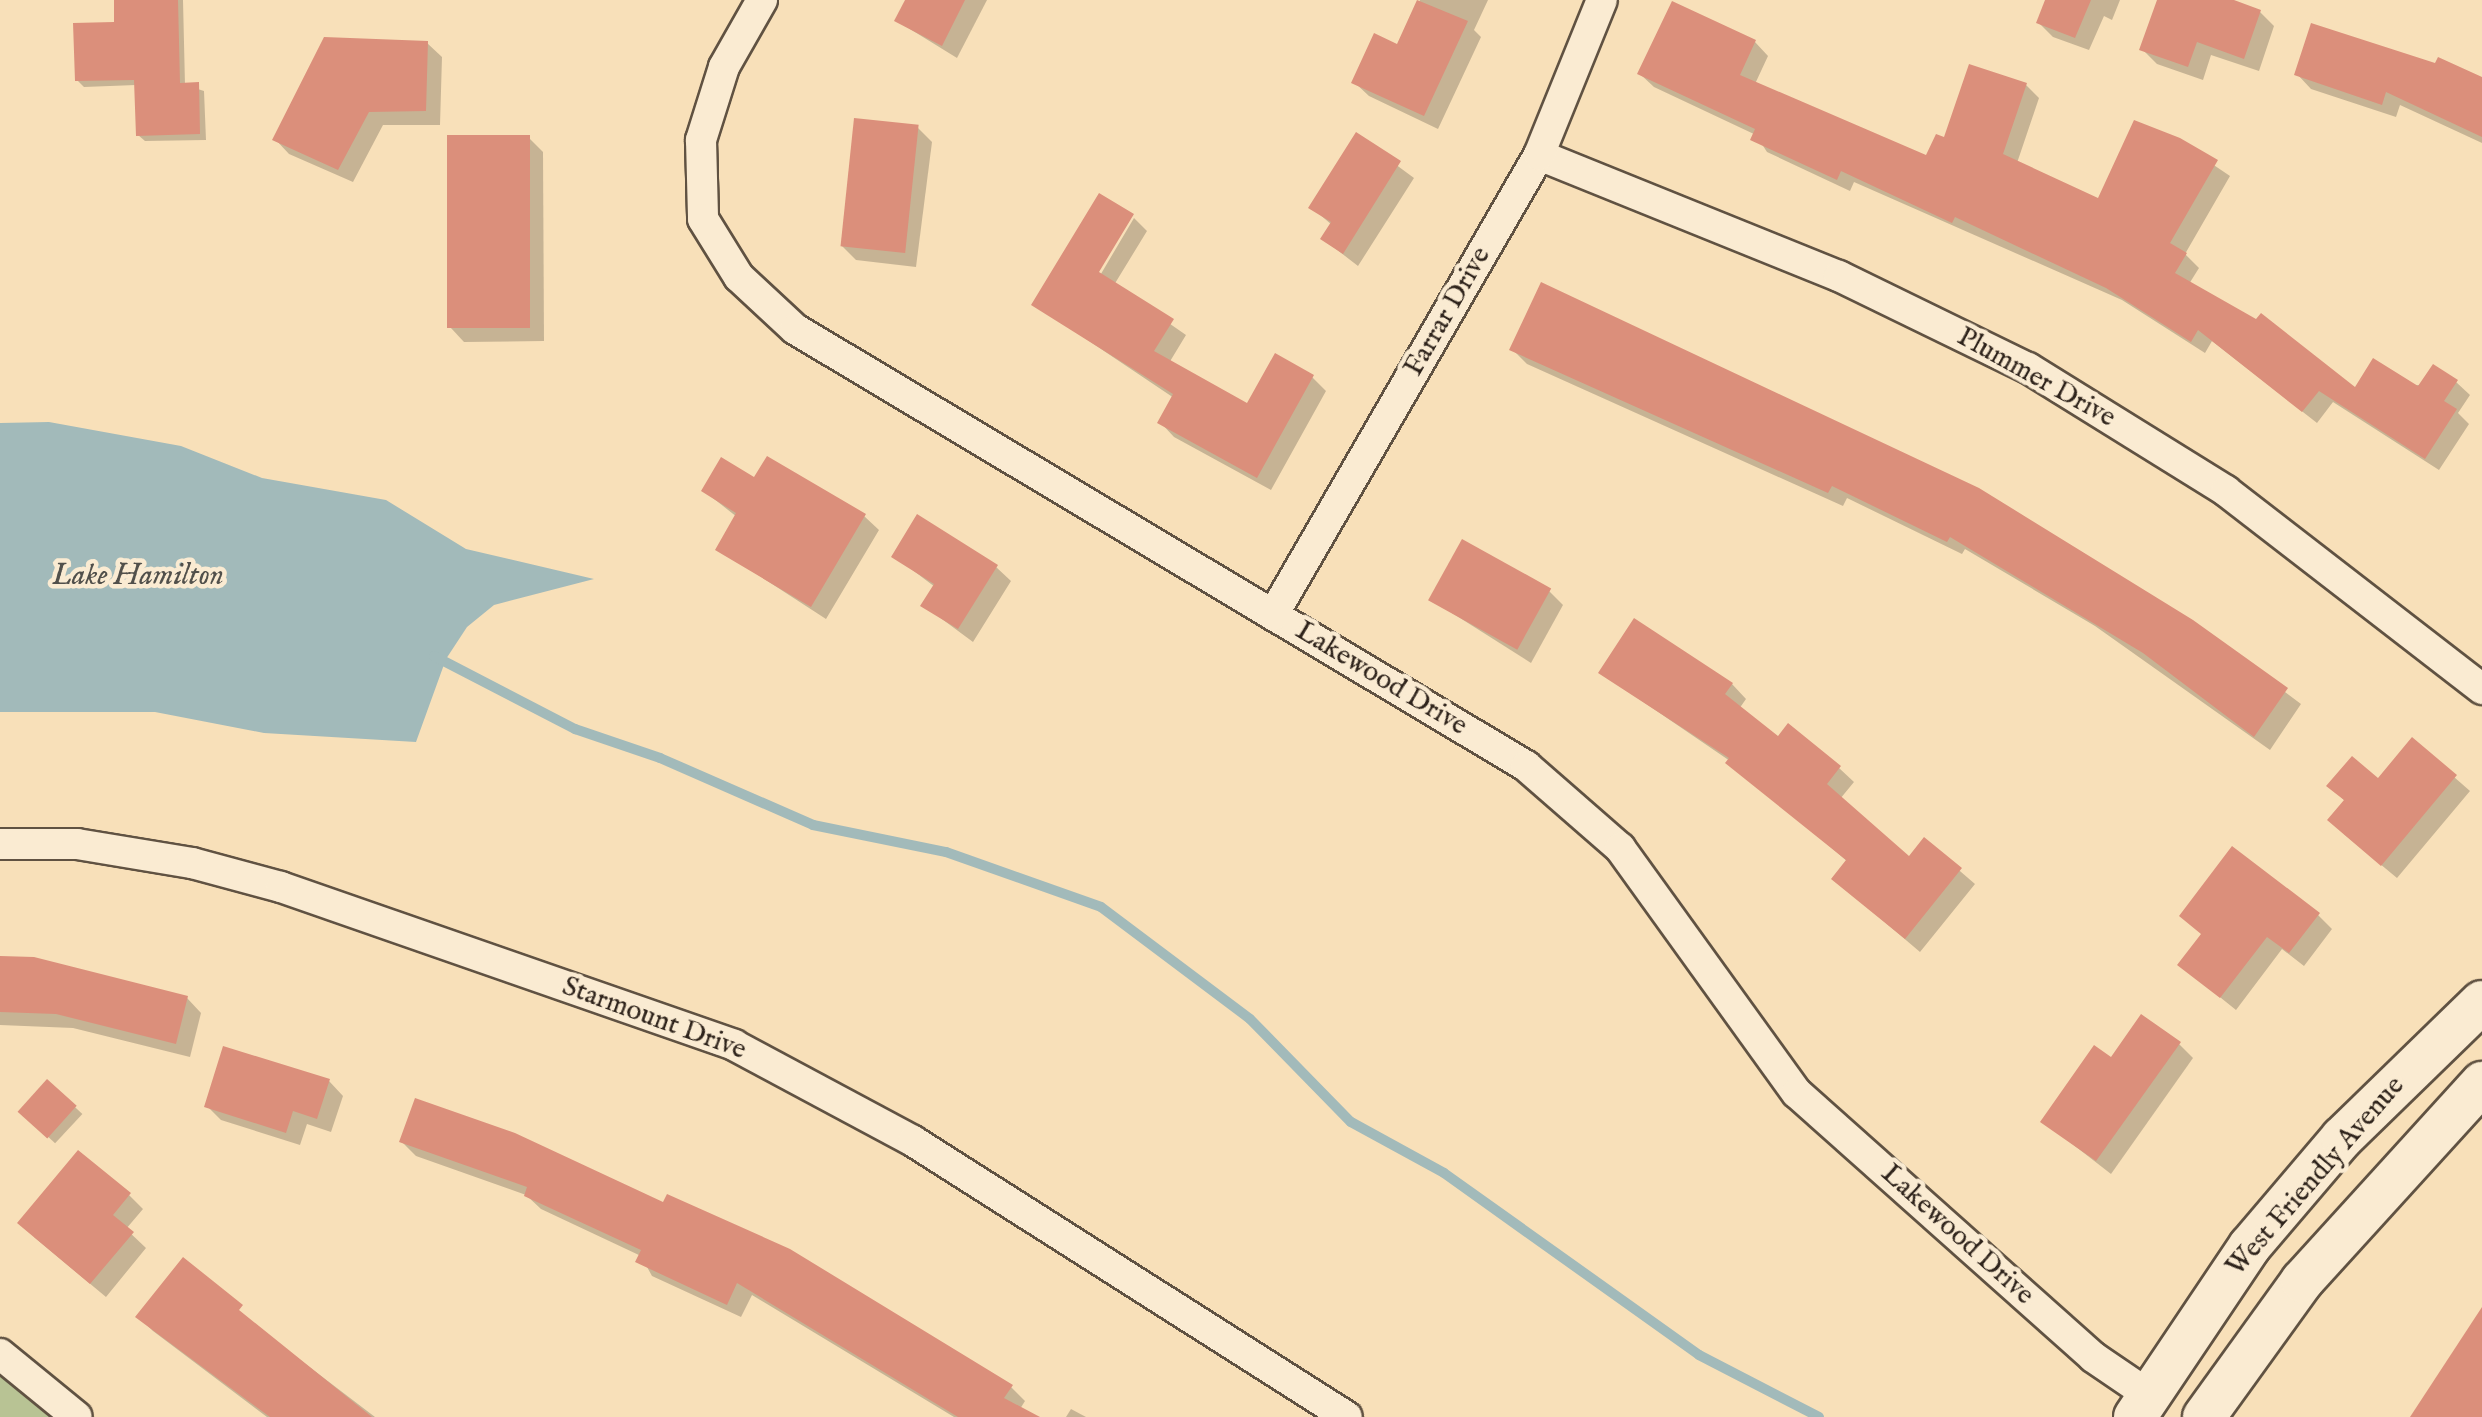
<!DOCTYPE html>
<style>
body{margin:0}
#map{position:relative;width:2482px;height:1417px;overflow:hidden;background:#f8e0b9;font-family:"IM FELL English",serif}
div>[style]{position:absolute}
.green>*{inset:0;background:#b8c394}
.water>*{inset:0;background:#a2baba}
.shadow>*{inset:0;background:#0003;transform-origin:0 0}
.stream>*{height:10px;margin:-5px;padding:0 5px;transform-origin:5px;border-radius:5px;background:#a2baba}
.building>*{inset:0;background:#db8f7b;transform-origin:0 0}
.roads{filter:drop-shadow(2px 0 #605242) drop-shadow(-2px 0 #605242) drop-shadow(0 2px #605242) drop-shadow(0 -2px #605242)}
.minor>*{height:30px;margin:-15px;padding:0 15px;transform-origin:15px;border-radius:15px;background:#faebd2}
.secondary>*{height:42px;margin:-21px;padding:0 21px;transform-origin:21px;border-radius:21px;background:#faebd2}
span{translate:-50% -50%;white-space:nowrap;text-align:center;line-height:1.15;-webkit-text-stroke:9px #faebd2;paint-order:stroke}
.street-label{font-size:28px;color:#2e231b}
.water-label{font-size:30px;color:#51504b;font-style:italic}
</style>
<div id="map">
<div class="green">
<div style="clip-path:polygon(0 1369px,59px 1417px,0 1417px)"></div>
</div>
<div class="water">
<div style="clip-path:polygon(49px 422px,181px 446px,262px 478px,386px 500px,466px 549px,594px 579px,494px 605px,467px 627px,446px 659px,416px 742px,264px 733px,155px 712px,0 712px,0 423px)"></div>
</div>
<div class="shadow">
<div style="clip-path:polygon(116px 0,183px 0,185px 85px,204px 91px,206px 140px,145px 141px,138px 135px,136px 85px,84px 87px,77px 80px,117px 24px)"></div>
<div style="clip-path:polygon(908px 0,987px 0,957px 58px,897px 21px)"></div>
<div style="clip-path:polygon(1420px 0,1488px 0,1474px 30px,1481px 37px,1438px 129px,1369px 96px,1354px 82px,1398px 47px)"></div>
<div style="clip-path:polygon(2048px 0,2120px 0,2112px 20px,2104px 16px,2089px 50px,2053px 37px,2039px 23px)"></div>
<div style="clip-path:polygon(2159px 0,2226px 0,2260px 12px,2274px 26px,2259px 71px,2211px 55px,2203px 80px,2157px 64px,2142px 49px)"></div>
<div style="clip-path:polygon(1755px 42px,1768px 56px,1755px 84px,1928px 158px,2026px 85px,2039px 98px,2017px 163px,2099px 201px,2178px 141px,2230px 176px,2185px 254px,2199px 268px,2189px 284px,2356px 390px,2456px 382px,2470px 395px,2458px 413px,2469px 424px,2439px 470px,2333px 402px,2317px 423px,2212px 341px,2205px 353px,2122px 300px,1854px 182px,1850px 191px,1767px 152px,1756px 135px,1654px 87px,1640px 74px)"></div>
<div style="clip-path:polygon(427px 43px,442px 57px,440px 125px,383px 125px,353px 182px,289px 154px,275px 139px)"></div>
<div style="clip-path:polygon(2297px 74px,2482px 80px,2482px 143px,2400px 105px,2396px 117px,2311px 89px)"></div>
<div style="clip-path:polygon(917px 127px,932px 142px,916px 267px,856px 260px,841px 245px)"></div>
<div style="clip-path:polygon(1357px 136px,1414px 178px,1358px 266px,1323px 239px,1332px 225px,1311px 207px)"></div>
<div style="clip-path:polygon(529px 138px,543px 152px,544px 341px,464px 342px,450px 327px)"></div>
<div style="clip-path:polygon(1134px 218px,1147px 231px,1114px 285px,1186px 335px,1169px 363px,1248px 407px,1312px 377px,1326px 391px,1271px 490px,1174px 437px,1160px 422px,1174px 398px,1034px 304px,1095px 284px)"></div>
<div style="clip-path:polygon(1512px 349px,2191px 622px,2301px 704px,2270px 750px,2095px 626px,1965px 549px,1962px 554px,1847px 498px,1843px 506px,1527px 364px)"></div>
<div style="clip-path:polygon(755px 481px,864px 516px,879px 530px,826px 619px,718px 549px,737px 517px,704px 491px)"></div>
<div style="clip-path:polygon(894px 556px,996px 567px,1011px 581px,973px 642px,923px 605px,935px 587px)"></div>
<div style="clip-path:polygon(1549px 591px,1563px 605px,1531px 663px,1430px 599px)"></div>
<div style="clip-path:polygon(1601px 673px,1732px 684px,1746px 699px,1739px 709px,1778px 740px,1839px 768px,1854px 782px,1840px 799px,1910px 859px,1925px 841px,1975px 884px,1920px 952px,1834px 879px,1848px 862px,1730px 761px)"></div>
<div style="clip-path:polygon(2413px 741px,2470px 791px,2397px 878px,2344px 834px,2346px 802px,2330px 786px,2378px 781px)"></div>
<div style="clip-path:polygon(2318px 915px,2332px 929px,2304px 966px,2282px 949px,2236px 1010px,2180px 965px,2203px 935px,2182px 916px)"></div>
<div style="clip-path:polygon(0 959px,187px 998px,201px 1013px,190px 1057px,73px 1028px,0 1025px)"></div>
<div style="clip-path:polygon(2179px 1044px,2193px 1058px,2111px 1174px,2044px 1122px,2111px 1060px)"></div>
<div style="clip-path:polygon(329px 1081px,343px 1096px,331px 1132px,307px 1124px,300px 1145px,221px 1120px,207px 1106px)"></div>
<div style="left:48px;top:1082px;width:47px;height:40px;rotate:43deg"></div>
<div style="clip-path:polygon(417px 1101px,1011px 1387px,1025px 1401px,1020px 1409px,1034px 1417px,954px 1417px,752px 1295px,741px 1317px,652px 1276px,641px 1256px,541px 1209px,526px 1195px,416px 1156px,402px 1142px)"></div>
<div style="clip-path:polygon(129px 1195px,143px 1209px,126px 1229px,146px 1248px,106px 1297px,34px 1237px)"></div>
<div style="clip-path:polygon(184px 1261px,253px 1324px,375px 1417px,267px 1417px,153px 1331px,139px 1317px)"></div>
<div style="clip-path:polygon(1071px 1409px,1086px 1417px,1066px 1417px)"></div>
</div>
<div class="stream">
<div style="left:434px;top:656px;width:159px;rotate:27.4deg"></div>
<div style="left:575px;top:729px;width:90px;rotate:18.8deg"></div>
<div style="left:660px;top:758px;width:167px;rotate:23.6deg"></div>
<div style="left:813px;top:825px;width:136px;rotate:11.5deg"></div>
<div style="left:946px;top:852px;width:164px;rotate:19.5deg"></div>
<div style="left:1101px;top:907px;width:186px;rotate:36.9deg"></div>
<div style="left:1250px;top:1019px;width:144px;rotate:45.6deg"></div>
<div style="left:1351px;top:1122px;width:106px;rotate:28.7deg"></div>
<div style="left:1444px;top:1173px;width:313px;rotate:35.5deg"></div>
<div style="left:1699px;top:1355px;width:135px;rotate:27.3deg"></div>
</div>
<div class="building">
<div style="clip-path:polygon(114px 0,178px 0,180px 83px,199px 82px,200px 134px,136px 136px,134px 80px,75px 81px,73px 23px,114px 22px)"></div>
<div style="clip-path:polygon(905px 0,965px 0,942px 46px,894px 21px)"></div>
<div style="clip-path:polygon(1417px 0,1468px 21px,1424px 116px,1351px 83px,1374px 33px,1397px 44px)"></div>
<div style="clip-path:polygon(2045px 0,2091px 0,2075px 38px,2036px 23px)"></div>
<div style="clip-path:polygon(2157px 0,2234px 0,2261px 10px,2244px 59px,2197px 42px,2188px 67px,2139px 50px)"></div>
<div style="clip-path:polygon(1672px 1px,1756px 40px,1740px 75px,1926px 155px,1936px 134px,1944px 137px,1969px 64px,2027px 83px,2003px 154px,2098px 198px,2134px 120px,2180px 138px,2218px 160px,2170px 243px,2187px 253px,2175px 273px,2256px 319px,2261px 313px,2355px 387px,2373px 358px,2418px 386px,2433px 364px,2458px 380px,2444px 401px,2457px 409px,2425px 459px,2319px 391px,2302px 412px,2198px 330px,2191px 342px,2106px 288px,1955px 217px,1952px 223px,1841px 171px,1837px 180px,1750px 140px,1755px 129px,1637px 74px)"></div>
<div style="clip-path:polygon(2311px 23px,2435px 63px,2438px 57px,2482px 77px,2482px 137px,2386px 92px,2382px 105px,2294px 75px)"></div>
<div style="clip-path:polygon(324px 37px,428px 41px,426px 111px,369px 112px,338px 170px,272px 140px)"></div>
<div style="left:854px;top:118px;width:65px;height:129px;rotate:6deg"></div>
<div style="clip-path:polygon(1356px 132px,1401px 161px,1343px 254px,1320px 239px,1331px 222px,1308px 208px)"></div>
<div style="left:530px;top:135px;width:193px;height:83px;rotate:90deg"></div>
<div style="clip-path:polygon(1099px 193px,1134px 214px,1099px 272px,1174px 319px,1154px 351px,1247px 403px,1275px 353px,1314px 375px,1257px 478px,1157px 423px,1173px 394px,1031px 305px)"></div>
<div style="clip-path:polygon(1541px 282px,1979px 488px,2193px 620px,2288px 688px,2254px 737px,2143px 653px,1950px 537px,1947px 542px,1832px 486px,1828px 493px,1509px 350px)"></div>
<div style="clip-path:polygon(767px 456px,866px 514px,811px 607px,715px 550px,736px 513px,701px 491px,721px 457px,754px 477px)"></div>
<div style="clip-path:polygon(917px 514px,998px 565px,958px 629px,920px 606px,934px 584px,891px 557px)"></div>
<div style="left:1462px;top:539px;width:102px;height:70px;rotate:29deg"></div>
<div style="clip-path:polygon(1634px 618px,1733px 683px,1725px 694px,1778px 736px,1788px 723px,1841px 766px,1827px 784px,1909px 856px,1924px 837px,1962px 868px,1905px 939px,1831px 879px,1846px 860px,1725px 763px,1729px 758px,1598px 673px)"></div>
<div style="clip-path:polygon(2412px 737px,2457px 775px,2381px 866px,2327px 820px,2344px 800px,2326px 786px,2352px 756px,2378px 778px)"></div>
<div style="clip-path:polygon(2232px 846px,2320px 913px,2289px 953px,2267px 937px,2220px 998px,2177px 965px,2201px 934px,2179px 916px)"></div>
<div style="clip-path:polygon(0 956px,34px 957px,188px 996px,176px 1044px,56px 1014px,0 1012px)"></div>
<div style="clip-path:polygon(2141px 1014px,2181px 1042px,2096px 1161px,2040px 1122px,2094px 1045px,2111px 1057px)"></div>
<div style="clip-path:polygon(223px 1046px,330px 1079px,317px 1119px,293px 1111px,286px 1133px,204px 1107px)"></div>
<div style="left:47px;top:1079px;width:40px;height:44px;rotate:42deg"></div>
<div style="clip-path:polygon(415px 1098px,515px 1133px,663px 1202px,667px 1194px,790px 1249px,1013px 1385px,1004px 1398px,1040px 1417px,958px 1417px,737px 1283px,727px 1305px,635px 1262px,641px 1250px,524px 1196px,527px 1187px,399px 1142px)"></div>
<div style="clip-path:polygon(78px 1150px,131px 1193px,113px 1215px,134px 1232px,90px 1284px,17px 1223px)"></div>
<div style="clip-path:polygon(183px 1257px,243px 1305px,239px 1310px,372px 1417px,270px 1417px,135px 1317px)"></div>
<div style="clip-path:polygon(2482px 1307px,2482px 1417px,2410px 1417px)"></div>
</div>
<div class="roads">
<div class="minor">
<div style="left:762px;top:0;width:77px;rotate:119.6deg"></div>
<div style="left:724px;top:67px;width:77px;rotate:107.5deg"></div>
<div style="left:701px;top:140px;width:79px;rotate:88.5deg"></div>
<div style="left:703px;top:219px;width:68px;rotate:58.2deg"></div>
<div style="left:739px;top:277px;width:76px;rotate:42.9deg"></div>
<div style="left:795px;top:329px;width:852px;rotate:30.87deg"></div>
<div style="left:1526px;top:766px;width:125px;rotate:41.1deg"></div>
<div style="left:1620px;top:848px;width:302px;rotate:54.2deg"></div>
<div style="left:1797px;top:1093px;width:397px;rotate:41.7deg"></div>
<div style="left:2093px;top:1357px;width:68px;rotate:34.2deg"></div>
<div style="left:1539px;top:155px;width:323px;rotate:22deg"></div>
<div style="left:1839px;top:276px;width:210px;rotate:26deg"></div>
<div style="left:2028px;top:368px;width:233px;rotate:31.8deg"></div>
<div style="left:2226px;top:491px;width:324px;rotate:37.7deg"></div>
<div style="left:1273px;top:615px;width:531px;rotate:-59.96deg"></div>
<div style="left:1539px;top:155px;width:167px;rotate:-67.9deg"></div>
<div style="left:0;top:844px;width:77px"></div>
<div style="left:77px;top:844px;width:117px;rotate:9.4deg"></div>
<div style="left:192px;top:863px;width:92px;rotate:15.1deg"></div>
<div style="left:281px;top:887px;width:480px;rotate:19.2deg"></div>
<div style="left:734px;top:1045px;width:203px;rotate:28.2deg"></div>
<div style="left:913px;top:1141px;width:514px;rotate:32.45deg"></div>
<div style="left:0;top:1354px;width:99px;rotate:39.3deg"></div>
</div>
<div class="secondary">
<div style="left:2135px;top:1417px;width:206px;rotate:-56.1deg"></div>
<div style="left:2250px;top:1246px;width:142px;rotate:-49.6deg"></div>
<div style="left:2342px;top:1138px;width:195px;rotate:-44.2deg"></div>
<div style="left:2204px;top:1417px;width:168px;rotate:-54.2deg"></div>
<div style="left:2302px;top:1281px;width:268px;rotate:-47.7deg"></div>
</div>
</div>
<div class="street-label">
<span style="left:1448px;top:312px;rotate:-60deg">Farrar Drive</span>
<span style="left:2036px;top:378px;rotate:29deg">Plummer Drive</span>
<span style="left:1381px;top:679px;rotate:31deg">Lakewood Drive</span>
<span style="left:654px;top:1019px;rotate:20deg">Starmount Drive</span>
<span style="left:2316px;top:1177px;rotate:-49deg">West Friendly Avenue</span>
<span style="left:1957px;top:1235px;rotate:42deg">Lakewood Drive</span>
</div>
<div class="water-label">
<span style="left:138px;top:576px">Lake Hamilton</span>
</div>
</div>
